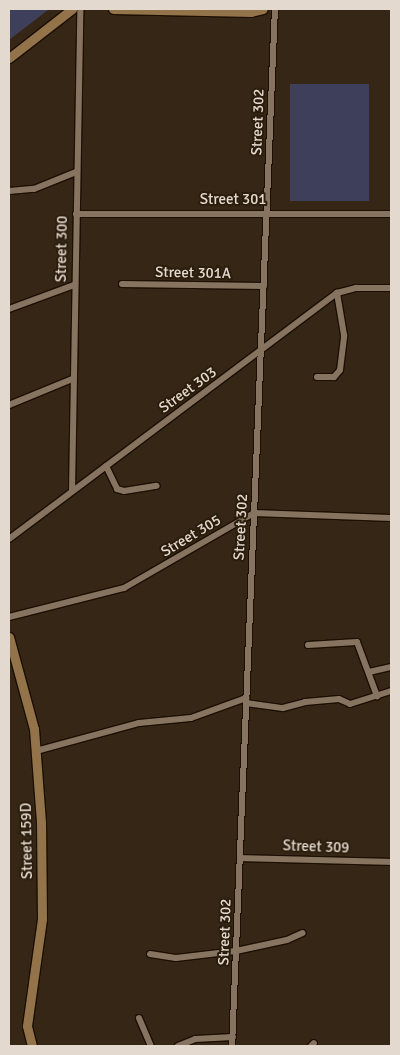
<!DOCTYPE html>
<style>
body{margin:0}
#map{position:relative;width:400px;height:1055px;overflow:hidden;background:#352616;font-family:Signika,sans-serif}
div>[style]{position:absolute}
.green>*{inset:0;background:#3e3f5a;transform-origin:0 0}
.roads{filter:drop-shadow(1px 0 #1c0f02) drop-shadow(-1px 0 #1c0f02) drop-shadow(0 1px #1c0f02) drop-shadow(0 -1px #1c0f02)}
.street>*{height:6px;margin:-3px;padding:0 3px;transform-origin:3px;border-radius:3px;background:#867461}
.secondary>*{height:9px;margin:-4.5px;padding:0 4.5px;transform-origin:4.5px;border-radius:4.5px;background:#92734a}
span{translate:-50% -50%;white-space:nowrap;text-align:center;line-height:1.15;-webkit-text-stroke:4px #2b1d0c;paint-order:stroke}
.street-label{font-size:15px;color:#e3d9cf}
.frame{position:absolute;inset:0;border:10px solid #e3d9cf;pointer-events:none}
</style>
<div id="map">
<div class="green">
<div style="clip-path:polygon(9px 10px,48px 10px,9px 40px)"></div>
<div style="left:290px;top:84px;width:79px;height:117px"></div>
</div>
<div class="roads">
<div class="street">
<div style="left:9px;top:191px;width:25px;rotate:-5deg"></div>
<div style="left:34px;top:189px;width:45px;rotate:-22deg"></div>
<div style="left:76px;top:214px;width:315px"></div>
<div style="left:122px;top:284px;width:142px;rotate:0.8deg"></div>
<div style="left:9px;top:309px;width:69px;rotate:-20.3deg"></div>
<div style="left:317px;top:377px;width:17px"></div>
<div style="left:334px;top:377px;width:9px;rotate:-49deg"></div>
<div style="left:340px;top:370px;width:35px;rotate:-83deg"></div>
<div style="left:344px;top:335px;width:43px;rotate:-99.5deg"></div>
<div style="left:9px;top:405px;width:68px;rotate:-22.4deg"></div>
<div style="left:106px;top:466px;width:25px;rotate:64deg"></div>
<div style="left:117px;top:489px;width:7px;rotate:16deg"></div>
<div style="left:124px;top:491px;width:33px;rotate:-9deg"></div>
<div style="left:72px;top:490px;width:481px;rotate:-89deg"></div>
<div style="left:9px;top:539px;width:410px;rotate:-36.9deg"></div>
<div style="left:337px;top:293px;width:20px;rotate:-15deg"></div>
<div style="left:356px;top:288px;width:35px"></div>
<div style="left:9px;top:617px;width:119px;rotate:-14.2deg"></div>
<div style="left:124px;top:588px;width:150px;rotate:-30deg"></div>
<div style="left:254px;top:513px;width:137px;rotate:2.1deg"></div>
<div style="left:308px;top:645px;width:49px;rotate:-3.5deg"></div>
<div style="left:357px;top:642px;width:58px;rotate:69.7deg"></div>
<div style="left:369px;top:672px;width:23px;rotate:-13deg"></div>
<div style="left:246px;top:703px;width:37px;rotate:8deg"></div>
<div style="left:283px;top:708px;width:23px;rotate:-15deg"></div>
<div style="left:305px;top:702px;width:34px;rotate:-5deg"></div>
<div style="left:339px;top:699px;width:12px;rotate:24deg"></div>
<div style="left:350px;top:704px;width:43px;rotate:-17.6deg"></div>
<div style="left:36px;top:751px;width:107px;rotate:-15.2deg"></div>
<div style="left:139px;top:723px;width:52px;rotate:-5.5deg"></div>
<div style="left:191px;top:718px;width:59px;rotate:-20deg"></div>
<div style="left:240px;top:858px;width:151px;rotate:1.5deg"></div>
<div style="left:150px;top:954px;width:26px;rotate:9deg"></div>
<div style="left:176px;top:958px;width:60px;rotate:-6.7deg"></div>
<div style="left:236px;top:951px;width:52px;rotate:-12.2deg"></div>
<div style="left:287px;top:940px;width:17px;rotate:-24deg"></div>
<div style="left:139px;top:1018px;width:30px;rotate:67deg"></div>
<div style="left:178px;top:1046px;width:18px;rotate:-22deg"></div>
<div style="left:195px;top:1039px;width:38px;rotate:-3deg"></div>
<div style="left:232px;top:1046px;width:1038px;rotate:-87.63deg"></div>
<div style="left:311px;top:1046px;width:4px;rotate:-45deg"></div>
</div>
<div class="secondary">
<div style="left:113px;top:9px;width:138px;rotate:1.2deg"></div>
<div style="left:251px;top:12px;width:12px;rotate:-14deg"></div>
<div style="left:9px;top:58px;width:80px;rotate:-37.9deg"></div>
<div style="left:9px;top:637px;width:95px;rotate:74.8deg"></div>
<div style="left:34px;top:729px;width:93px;rotate:85.7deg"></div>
<div style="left:41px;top:822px;width:97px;rotate:89.4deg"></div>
<div style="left:42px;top:919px;width:108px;rotate:98deg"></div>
<div style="left:27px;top:1026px;width:21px;rotate:76deg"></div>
</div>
</div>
<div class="street-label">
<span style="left:258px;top:122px;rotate:-88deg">Street 302</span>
<span style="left:233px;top:200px">Street 301</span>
<span style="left:62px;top:249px;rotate:-89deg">Street 300</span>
<span style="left:193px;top:273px;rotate:1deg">Street 301A</span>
<span style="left:188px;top:390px;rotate:-36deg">Street 303</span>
<span style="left:241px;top:527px;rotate:-87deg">Street 302</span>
<span style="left:191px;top:536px;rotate:-31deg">Street 305</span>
<span style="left:27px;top:841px;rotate:-91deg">Street 159D</span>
<span style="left:316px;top:847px;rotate:2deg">Street 309</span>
<span style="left:225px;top:932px;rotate:-88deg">Street 302</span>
</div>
<div class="frame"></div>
</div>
